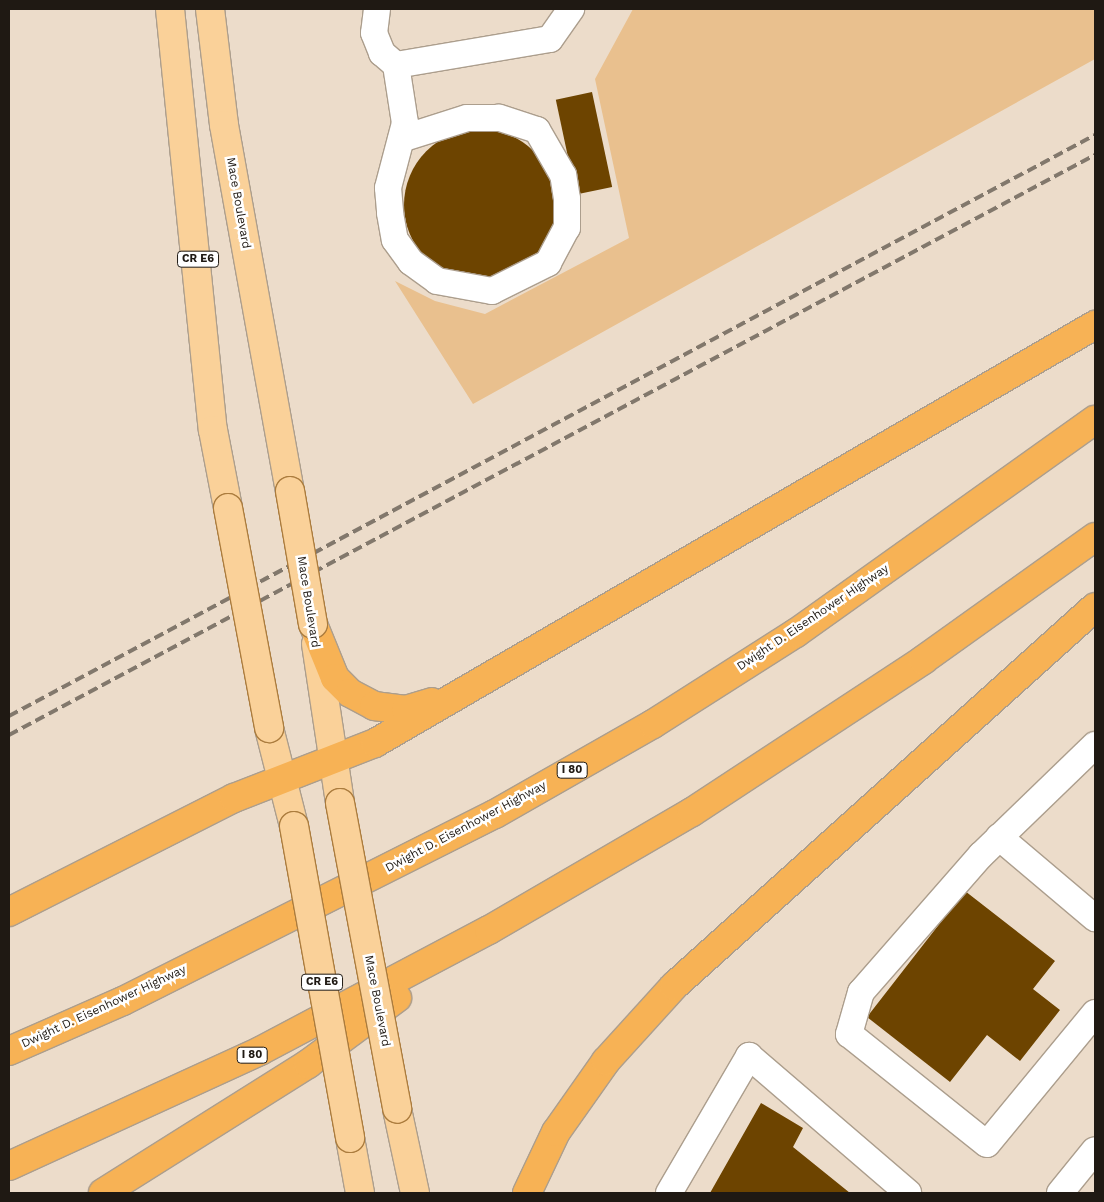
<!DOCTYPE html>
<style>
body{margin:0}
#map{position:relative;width:1104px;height:1202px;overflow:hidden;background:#ecdcca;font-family:"Work Sans",sans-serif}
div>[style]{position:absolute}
.green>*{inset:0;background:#e9c08e}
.building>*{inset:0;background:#6d4400;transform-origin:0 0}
.round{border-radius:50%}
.roads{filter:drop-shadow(1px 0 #ac9e8d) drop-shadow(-1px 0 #ac9e8d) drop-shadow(0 1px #ac9e8d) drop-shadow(0 -1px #ac9e8d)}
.minor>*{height:26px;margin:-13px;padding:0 13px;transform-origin:13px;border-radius:13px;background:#fff}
.major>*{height:28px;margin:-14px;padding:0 14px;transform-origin:14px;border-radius:14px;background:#fad199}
.highway>*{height:28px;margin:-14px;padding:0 14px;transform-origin:14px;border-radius:14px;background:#f7b255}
.rail>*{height:4px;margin-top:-2px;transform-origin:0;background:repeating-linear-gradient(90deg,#82786c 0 10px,transparent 0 15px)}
.bridges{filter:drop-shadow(1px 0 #ab7c3e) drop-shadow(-1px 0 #ab7c3e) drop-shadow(0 1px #ab7c3e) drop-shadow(0 -1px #ab7c3e)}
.major-bridge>*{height:28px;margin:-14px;padding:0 14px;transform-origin:14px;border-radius:14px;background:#fad199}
span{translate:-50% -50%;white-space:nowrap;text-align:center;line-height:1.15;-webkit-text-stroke:5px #fff;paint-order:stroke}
.shield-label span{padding:1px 4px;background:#fff;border:1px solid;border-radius:4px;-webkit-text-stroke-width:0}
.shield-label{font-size:11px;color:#1f1913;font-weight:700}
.street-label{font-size:12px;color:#1f1913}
.frame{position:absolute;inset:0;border:10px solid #1f1913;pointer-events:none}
</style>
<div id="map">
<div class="green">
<div style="clip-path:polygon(633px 9px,1095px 9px,1095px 59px,473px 404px,395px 281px,435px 301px,485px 314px,629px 238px,595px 79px)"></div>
</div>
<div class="building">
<div style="left:592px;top:92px;width:97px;height:37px;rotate:78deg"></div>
<div class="round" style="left:404px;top:129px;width:152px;height:152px"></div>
<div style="clip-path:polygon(965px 891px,1055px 961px,1033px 989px,1060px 1010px,1020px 1061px,987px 1035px,950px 1082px,867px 1017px)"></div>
<div style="clip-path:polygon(761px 1103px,803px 1128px,793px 1147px,850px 1193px,710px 1193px)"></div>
</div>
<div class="roads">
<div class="minor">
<div style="left:377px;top:9px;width:24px;rotate:97deg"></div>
<div style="left:374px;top:33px;width:22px;rotate:68deg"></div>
<div style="left:382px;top:53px;width:18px;rotate:41deg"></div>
<div style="left:396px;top:65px;width:156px;rotate:-9.6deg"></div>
<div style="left:550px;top:39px;width:37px;rotate:-55deg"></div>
<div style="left:396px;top:65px;width:59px;rotate:81.2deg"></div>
<div style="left:405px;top:123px;width:67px;rotate:104.7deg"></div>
<div style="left:388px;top:188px;width:25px;rotate:85deg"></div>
<div style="left:390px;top:213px;width:27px;rotate:80deg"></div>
<div style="left:395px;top:240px;width:27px;rotate:54deg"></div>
<div style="left:411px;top:262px;width:32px;rotate:36deg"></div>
<div style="left:437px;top:281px;width:56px;rotate:10.3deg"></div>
<div style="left:492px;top:291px;width:63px;rotate:-26.6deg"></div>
<div style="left:548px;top:263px;width:40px;rotate:-62deg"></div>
<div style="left:567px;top:228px;width:29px;rotate:-90deg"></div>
<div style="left:567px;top:199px;width:24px;rotate:-99deg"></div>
<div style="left:563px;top:175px;width:52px;rotate:-120deg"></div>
<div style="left:537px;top:130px;width:40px;rotate:-162deg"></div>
<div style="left:499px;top:118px;width:32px;rotate:180deg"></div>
<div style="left:467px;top:118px;width:69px;rotate:162.3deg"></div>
<div style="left:1095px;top:745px;width:158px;rotate:136deg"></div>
<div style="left:981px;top:855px;width:182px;rotate:131.2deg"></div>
<div style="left:861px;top:992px;width:44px;rotate:105.9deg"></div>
<div style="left:849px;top:1034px;width:176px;rotate:38.6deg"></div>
<div style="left:987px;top:1144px;width:170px;rotate:-50.5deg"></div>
<div style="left:999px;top:837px;width:126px;rotate:40.2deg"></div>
<div style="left:669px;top:1193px;width:159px;rotate:-59.7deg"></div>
<div style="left:749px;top:1056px;width:210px;rotate:40.7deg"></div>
<div style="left:1060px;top:1193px;width:55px;rotate:-50.9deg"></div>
</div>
<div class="major">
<div style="left:170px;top:9px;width:423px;rotate:84.2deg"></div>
<div style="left:213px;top:430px;width:79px;rotate:79.1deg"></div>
<div style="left:210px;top:9px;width:117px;rotate:83.1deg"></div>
<div style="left:224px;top:125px;width:372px;rotate:79.8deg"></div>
<div style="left:316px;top:644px;width:161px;rotate:81.4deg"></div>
<div style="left:269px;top:728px;width:101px;rotate:75.7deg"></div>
<div style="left:397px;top:1109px;width:86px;rotate:77.9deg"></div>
<div style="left:350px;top:1138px;width:56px;rotate:79.7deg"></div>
</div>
<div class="highway">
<div style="left:313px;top:624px;width:58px;rotate:67.8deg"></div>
<div style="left:335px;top:678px;width:21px;rotate:45deg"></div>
<div style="left:350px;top:693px;width:27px;rotate:28deg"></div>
<div style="left:374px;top:706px;width:32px;rotate:7deg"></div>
<div style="left:406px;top:710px;width:27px;rotate:-17deg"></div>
<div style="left:9px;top:912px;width:252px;rotate:-26.9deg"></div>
<div style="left:234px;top:798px;width:151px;rotate:-21.3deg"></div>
<div style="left:375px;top:743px;width:833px;rotate:-30.14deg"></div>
<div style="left:9px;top:1051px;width:124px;rotate:-23.7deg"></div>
<div style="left:123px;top:1001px;width:416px;rotate:-26.7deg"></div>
<div style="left:495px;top:814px;width:182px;rotate:-29.7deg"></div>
<div style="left:653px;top:724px;width:169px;rotate:-32.5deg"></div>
<div style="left:796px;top:633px;width:367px;rotate:-35.5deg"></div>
<div style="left:9px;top:1166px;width:276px;rotate:-24.6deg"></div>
<div style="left:260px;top:1051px;width:259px;rotate:-27.9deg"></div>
<div style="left:489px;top:930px;width:235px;rotate:-30.2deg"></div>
<div style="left:692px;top:812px;width:277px;rotate:-33.3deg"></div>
<div style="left:923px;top:660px;width:211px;rotate:-35.6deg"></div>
<div style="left:103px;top:1193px;width:242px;rotate:-32.2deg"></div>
<div style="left:308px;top:1064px;width:111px;rotate:-36.6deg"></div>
<div style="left:527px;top:1193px;width:68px;rotate:-64.6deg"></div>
<div style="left:556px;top:1132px;width:87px;rotate:-54.8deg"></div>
<div style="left:606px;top:1061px;width:101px;rotate:-47.8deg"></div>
<div style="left:674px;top:986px;width:566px;rotate:-41.99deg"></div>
</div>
</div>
<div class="rail">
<div style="left:9px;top:716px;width:1232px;rotate:-28.15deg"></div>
<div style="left:9px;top:735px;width:1231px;rotate:-28.11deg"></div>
</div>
<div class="bridges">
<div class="major-bridge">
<div style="left:290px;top:491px;width:135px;rotate:80.2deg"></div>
<div style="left:228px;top:508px;width:224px;rotate:79.4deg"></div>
<div style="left:340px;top:803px;width:311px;rotate:79.4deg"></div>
<div style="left:294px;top:826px;width:317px;rotate:79.8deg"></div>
</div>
</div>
<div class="shield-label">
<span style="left:198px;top:259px">CR E6</span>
<span style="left:572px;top:770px">I 80</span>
<span style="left:322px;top:982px">CR E6</span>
<span style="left:252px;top:1055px">I 80</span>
</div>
<div class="street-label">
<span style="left:238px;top:203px;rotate:80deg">Mace Boulevard</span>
<span style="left:308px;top:602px;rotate:81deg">Mace Boulevard</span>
<span style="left:813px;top:618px;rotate:-34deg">Dwight D. Eisenhower Highway</span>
<span style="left:466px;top:827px;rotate:-28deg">Dwight D. Eisenhower Highway</span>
<span style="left:377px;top:1001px;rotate:79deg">Mace Boulevard</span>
<span style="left:104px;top:1007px;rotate:-25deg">Dwight D. Eisenhower Highway</span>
</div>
<div class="frame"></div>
</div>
